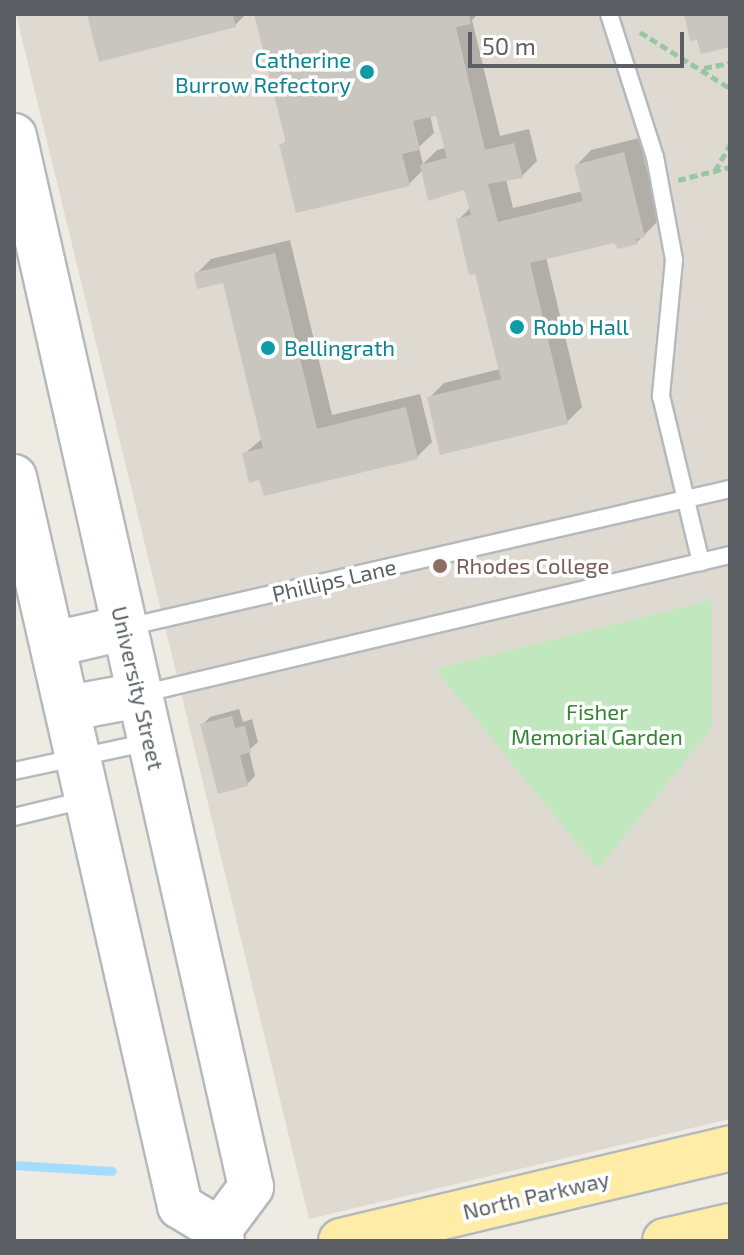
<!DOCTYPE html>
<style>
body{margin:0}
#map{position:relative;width:744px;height:1255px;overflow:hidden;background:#eeebe3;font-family:"Exo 2",sans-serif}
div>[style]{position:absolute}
.education>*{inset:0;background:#dedad1}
.green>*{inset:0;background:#c0e7be}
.shadow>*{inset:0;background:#0003}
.stream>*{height:9px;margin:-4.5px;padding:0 4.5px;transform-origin:4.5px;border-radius:4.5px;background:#a2dcff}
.building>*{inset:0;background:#c9c6c0}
.path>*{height:5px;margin-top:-2.5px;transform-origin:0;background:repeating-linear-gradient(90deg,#97c8a2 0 8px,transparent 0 12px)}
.roads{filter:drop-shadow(2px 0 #b5b9be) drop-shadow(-2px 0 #b5b9be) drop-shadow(0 2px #b5b9be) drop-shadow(0 -2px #b5b9be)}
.service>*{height:16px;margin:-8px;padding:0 8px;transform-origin:8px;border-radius:8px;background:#fff}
.secondary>*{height:44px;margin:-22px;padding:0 22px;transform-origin:22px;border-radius:22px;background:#fff}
.primary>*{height:44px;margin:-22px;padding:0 22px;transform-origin:22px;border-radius:22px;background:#ffeca7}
.dots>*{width:22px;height:22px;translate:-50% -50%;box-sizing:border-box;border:4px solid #fff;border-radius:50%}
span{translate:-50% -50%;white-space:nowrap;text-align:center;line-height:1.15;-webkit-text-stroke:7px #fff;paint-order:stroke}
.culture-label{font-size:22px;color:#0d838f}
.right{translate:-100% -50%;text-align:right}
.left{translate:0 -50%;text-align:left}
.education-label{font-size:22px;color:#785e54}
.street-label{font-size:22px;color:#5b5f64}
.park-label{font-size:22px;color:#328531}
.frame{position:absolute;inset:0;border:16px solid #5b5f64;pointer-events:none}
.scale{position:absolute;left:468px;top:32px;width:216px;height:36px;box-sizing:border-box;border:4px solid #5b5f64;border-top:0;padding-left:10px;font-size:24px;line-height:28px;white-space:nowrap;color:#5b5f64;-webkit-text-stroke:6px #fff;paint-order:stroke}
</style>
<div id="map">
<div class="education">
<div style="clip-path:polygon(16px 14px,730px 14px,730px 1119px,309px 1219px)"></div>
</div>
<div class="green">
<div style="clip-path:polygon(712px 600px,712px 728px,598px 869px,435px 669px)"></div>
</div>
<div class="shadow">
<div style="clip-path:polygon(89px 14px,246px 14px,235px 25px)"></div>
<div style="clip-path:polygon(evenodd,256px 14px,478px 14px,472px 20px,500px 136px,529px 129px,537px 161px,522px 176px,506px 179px,513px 208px,583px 191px,576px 166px,591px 150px,639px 138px,659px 220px,637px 242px,615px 241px,546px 257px,582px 407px,567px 422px,429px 398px,444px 383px,500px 369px,477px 272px,458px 220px,471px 207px,466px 187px,423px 170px,409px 184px,282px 145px,287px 140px,256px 14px,438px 113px,446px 148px,437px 150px,423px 164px,419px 147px,434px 133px,430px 115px,438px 113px)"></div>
<div style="clip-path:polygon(290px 240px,332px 415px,420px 394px,432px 442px,417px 457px,261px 478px,244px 454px,263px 438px,225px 281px,196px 274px,211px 259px)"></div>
<div style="clip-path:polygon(239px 709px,243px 722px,252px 719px,258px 742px,249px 750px,255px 776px,247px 784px,202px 725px,210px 717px)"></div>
</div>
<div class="stream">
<div style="left:14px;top:1165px;width:98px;rotate:3.5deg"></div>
</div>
<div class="building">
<div style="clip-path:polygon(87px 14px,233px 14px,236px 27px,99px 62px)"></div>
<div style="clip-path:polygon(254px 14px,469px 14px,471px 24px,456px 27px,485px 150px,514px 143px,523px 178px,488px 184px,498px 222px,583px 201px,574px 165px,624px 152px,645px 237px,636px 239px,638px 244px,618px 249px,614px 243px,530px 263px,568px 424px,440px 455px,427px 397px,501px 379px,475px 274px,469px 275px,456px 219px,471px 215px,464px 190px,428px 201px,420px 165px,447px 158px,436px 116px,413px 121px,420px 150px,402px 154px,410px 186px,296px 213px,279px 144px,286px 143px)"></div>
<div style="clip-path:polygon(684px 14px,730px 14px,730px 47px,701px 54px,697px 40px,690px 41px)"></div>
<div style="clip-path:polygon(275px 253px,317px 429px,406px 407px,418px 459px,264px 496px,259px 480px,249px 483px,242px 453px,263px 448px,223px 283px,197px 289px,194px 273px)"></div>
<div style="clip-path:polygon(232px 716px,235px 728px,245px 726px,251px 752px,240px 755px,248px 786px,218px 794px,200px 724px)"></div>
</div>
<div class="path">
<div style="left:640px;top:32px;width:106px;rotate:31.9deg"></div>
<div style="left:704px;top:68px;width:26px;rotate:-11deg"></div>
<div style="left:715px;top:171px;width:30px;rotate:-60deg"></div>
<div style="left:678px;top:180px;width:54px;rotate:-14deg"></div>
</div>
<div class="roads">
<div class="service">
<div style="left:609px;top:14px;width:150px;rotate:72.2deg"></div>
<div style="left:655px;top:157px;width:105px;rotate:79.5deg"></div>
<div style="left:674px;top:260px;width:137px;rotate:95.5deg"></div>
<div style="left:661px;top:396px;width:171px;rotate:76.5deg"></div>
<div style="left:127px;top:627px;width:619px;rotate:-12.89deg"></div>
<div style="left:141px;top:694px;width:605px;rotate:-13.28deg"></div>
<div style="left:14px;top:771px;width:138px;rotate:-12.1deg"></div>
<div style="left:14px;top:817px;width:72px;rotate:-13.7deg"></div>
</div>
<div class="secondary">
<div style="left:14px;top:136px;width:1077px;rotate:77.29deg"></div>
<div style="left:251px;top:1187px;width:54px;rotate:126.7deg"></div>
<div style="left:14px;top:477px;width:748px;rotate:77.17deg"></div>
<div style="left:180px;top:1206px;width:46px;rotate:31.6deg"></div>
<div style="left:219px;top:1230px;width:11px;rotate:75deg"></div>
<div style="left:54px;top:644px;width:72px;rotate:-12.9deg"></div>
<div style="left:69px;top:708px;width:71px;rotate:-10.5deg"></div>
</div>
<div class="primary">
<div style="left:341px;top:1241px;width:400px;rotate:-13.4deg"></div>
<div style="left:665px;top:1241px;width:67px;rotate:-13deg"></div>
</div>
</div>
<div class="dots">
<div style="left:367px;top:72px;background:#0f9aa8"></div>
<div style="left:517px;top:327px;background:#0f9aa8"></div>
<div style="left:268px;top:348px;background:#0f9aa8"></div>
<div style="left:440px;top:566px;background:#8d6e63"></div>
</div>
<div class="culture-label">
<span class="right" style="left:351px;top:72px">Catherine<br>Burrow Refectory</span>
<span class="left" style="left:533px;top:327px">Robb Hall</span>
<span class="left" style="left:284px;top:348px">Bellingrath</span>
</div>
<div class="education-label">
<span class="left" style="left:456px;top:566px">Rhodes College</span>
</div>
<div class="street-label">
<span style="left:334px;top:580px;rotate:-13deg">Phillips Lane</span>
<span style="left:138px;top:688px;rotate:77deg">University Street</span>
<span style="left:536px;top:1195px;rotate:-13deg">North Parkway</span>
</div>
<div class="park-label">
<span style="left:597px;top:724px">Fisher<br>Memorial Garden</span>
</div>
<div class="frame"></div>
<div class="scale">50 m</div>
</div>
